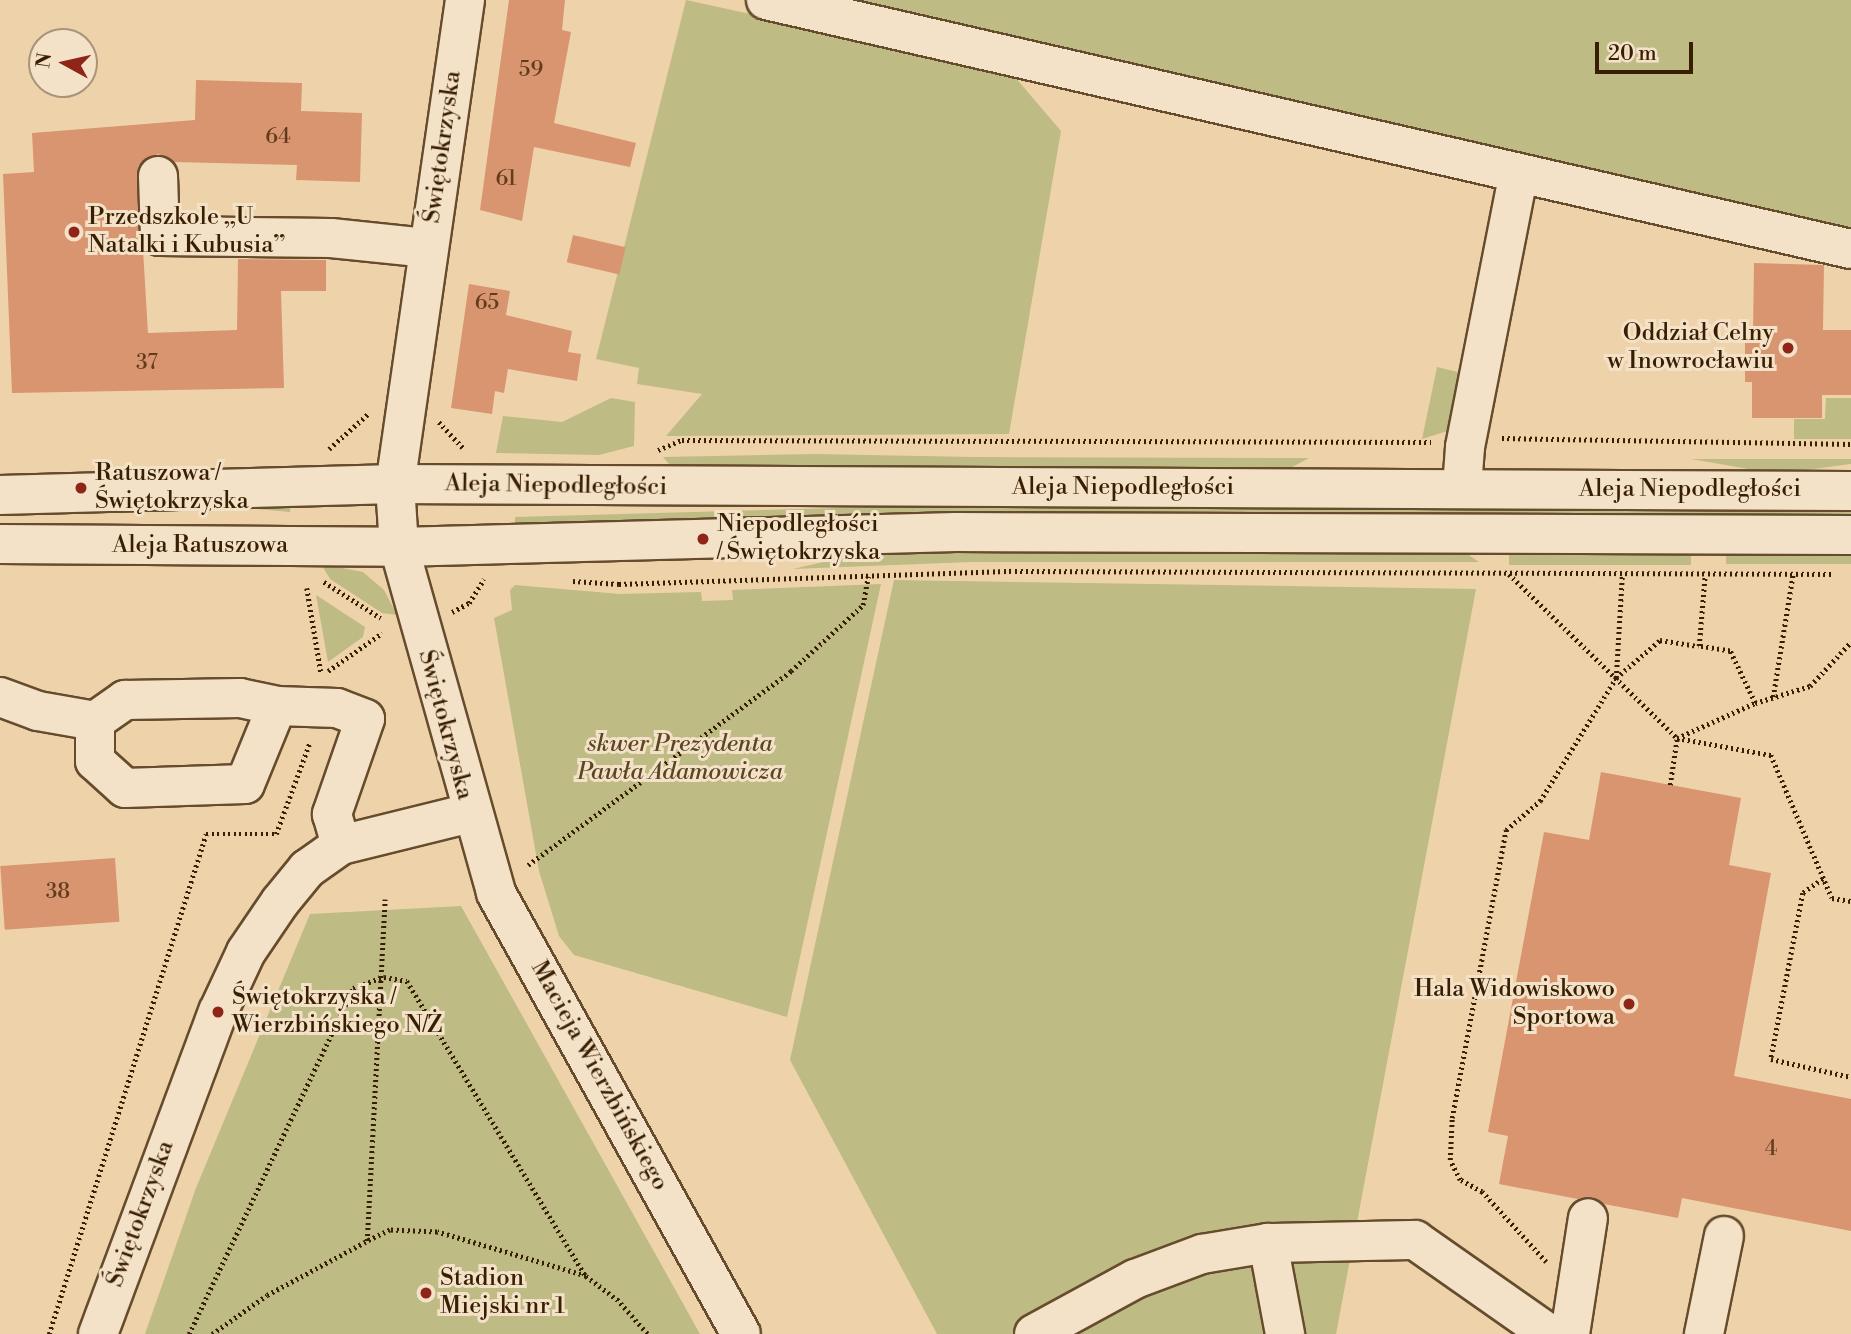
<!DOCTYPE html>
<meta charset="utf-8">
<style>
body{margin:0}
#map{position:relative;width:1851px;height:1334px;overflow:hidden;background:#eed3aa;font-family:"Libre Bodoni",serif}
div>[style]{position:absolute}
.green>*{inset:0;background:#bebb85;transform-origin:0 0}
.building>*{inset:0;background:#d89570;transform-origin:0 0}
.path>*{height:4.5px;margin-top:-2.25px;transform-origin:0;background:repeating-linear-gradient(90deg,#391f02 0 2px,transparent 0 5.5px)}
.roads{filter:drop-shadow(2px 0 #664c2c) drop-shadow(-2px 0 #664c2c) drop-shadow(0 2px #664c2c) drop-shadow(0 -2px #664c2c)}
.minor>*{height:38px;margin:-19px;padding:0 19px;transform-origin:19px;border-radius:19px;background:#f4e2c8}
.dots>*{width:19px;height:19px;translate:-50% -50%;box-sizing:border-box;border:4px solid #f4e2c8;border-radius:50%}
span{translate:-50% -50%;white-space:nowrap;text-align:center;line-height:1.15;-webkit-text-stroke:6px #f4e2c8;paint-order:stroke}
.number-label{font-size:21px;color:#613c1e}
.number-label span{-webkit-text-stroke-width:0}
.street-label{font-size:24px;color:#391f02}
.poi-label{font-size:24px;color:#391f02}
.left{translate:0 -50%;text-align:left}
.right{translate:-100% -50%;text-align:right}
.park-label{font-size:24px;color:#5a4623;font-style:italic}
.north{position:absolute;left:28px;top:28px;width:70px;height:70px;box-sizing:border-box;background:#f4e2c8;border:2px solid #a99479;border-radius:50%;rotate:278deg;font-size:19px;font-weight:700;line-height:28px;text-align:center;color:#391f02}
.north::after{content:'';display:block;margin:auto;width:24px;height:32px;background:#8f2418;clip-path:polygon(50% 0,100% 100%,50% 72%,0 100%)}
.scale{position:absolute;left:1595px;top:42px;width:98px;height:32px;box-sizing:border-box;border:4px solid #391f02;border-top:0;padding-left:9px;font-size:21px;line-height:24px;white-space:nowrap;color:#391f02;-webkit-text-stroke:5px #f4e2c8;paint-order:stroke}
</style>
<div id="map">
<div class="green">
<div style="clip-path:polygon(686px 0,987px 66px,1015px 77px,1061px 131px,1009px 434px,666px 436px,702px 394px,637px 384px,639px 368px,596px 359px)"></div>
<div style="clip-path:polygon(820px 0,1851px 0,1851px 235px)"></div>
<div style="clip-path:polygon(1437px 367px,1462px 373px,1451px 430px,1422px 439px)"></div>
<div style="clip-path:polygon(611px 398px,635px 402px,634px 446px,599px 455px,496px 453px,503px 416px,562px 422px)"></div>
<div style="clip-path:polygon(1826px 398px,1851px 398px,1851px 439px,1794px 439px,1794px 419px,1825px 419px)"></div>
<div style="clip-path:polygon(815px 454px,974px 457px,1309px 458px,1285px 471px,673px 469px,663px 457px)"></div>
<div style="clip-path:polygon(1691px 459px,1851px 459px,1851px 464px,1777px 474px)"></div>
<div style="left:291px;top:501px;width:11px;height:291px;rotate:95deg"></div>
<div style="clip-path:polygon(981px 504px,1851px 509px,1851px 518px,515px 529px,515px 517px)"></div>
<div style="clip-path:polygon(973px 549px,1463px 551px,1479px 562px,971px 562px,793px 569px,858px 554px)"></div>
<div style="left:1509px;top:551px;width:182px;height:14px"></div>
<div style="left:1726px;top:553px;width:125px;height:11px"></div>
<div style="clip-path:polygon(321px 564px,363px 572px,384px 590px,397px 615px,382px 613px,330px 579px)"></div>
<div style="clip-path:polygon(894px 580px,1476px 589px,1336px 1334px,937px 1334px,790px 1060px)"></div>
<div style="clip-path:polygon(881px 584px,787px 1017px,574px 955px,559px 936px,539px 871px,494px 618px,512px 610px,510px 590px,515px 585px,620px 594px,701px 592px,702px 601px,733px 600px,732px 590px)"></div>
<div style="clip-path:polygon(316px 595px,365px 627px,363px 637px,328px 662px)"></div>
<div style="clip-path:polygon(461px 906px,700px 1334px,145px 1334px,196px 1188px,310px 914px)"></div>
</div>
<div class="building">
<div style="clip-path:polygon(509px 0,565px 0,562px 30px,571px 32px,554px 123px,636px 143px,630px 167px,534px 147px,522px 221px,480px 210px)"></div>
<div style="clip-path:polygon(196px 80px,302px 83px,301px 111px,362px 113px,360px 182px,296px 180px,297px 165px,174px 162px,158px 154px,138px 166px,148px 333px,237px 330px,238px 259px,326px 260px,326px 291px,281px 291px,284px 388px,12px 393px,3px 174px,34px 172px,32px 133px,195px 120px)"></div>
<div style="left:573px;top:235px;width:54px;height:28px;rotate:13deg"></div>
<div style="clip-path:polygon(1754px 263px,1824px 265px,1823px 330px,1851px 330px,1851px 395px,1822px 395px,1822px 418px,1752px 418px,1752px 382px,1745px 382px,1745px 331px,1753px 332px)"></div>
<div style="clip-path:polygon(469px 284px,510px 291px,506px 315px,572px 331px,568px 352px,581px 354px,577px 381px,508px 369px,504px 393px,495px 391px,492px 414px,451px 408px)"></div>
<div style="clip-path:polygon(1601px 772px,1741px 798px,1729px 865px,1771px 873px,1734px 1076px,1851px 1099px,1851px 1231px,1682px 1198px,1678px 1218px,1604px 1204px,1592px 1197px,1578px 1199px,1499px 1184px,1508px 1136px,1488px 1132px,1544px 832px,1589px 840px)"></div>
<div style="left:115px;top:858px;width:64px;height:115px;rotate:86deg"></div>
</div>
<div class="path">
<div style="left:439px;top:422px;width:37px;rotate:47deg"></div>
<div style="left:1502px;top:438px;width:349px;rotate:1deg"></div>
<div style="left:329px;top:449px;width:52px;rotate:-41.9deg"></div>
<div style="left:658px;top:450px;width:26px;rotate:-23deg"></div>
<div style="left:682px;top:440px;width:749px;rotate:0.15deg"></div>
<div style="left:1509px;top:574px;width:235px;rotate:44.3deg"></div>
<div style="left:1677px;top:738px;width:96px;rotate:10.3deg"></div>
<div style="left:1771px;top:755px;width:155px;rotate:66.9deg"></div>
<div style="left:1832px;top:898px;width:19px;rotate:9deg"></div>
<div style="left:573px;top:581px;width:46px;rotate:3.7deg"></div>
<div style="left:619px;top:584px;width:396px;rotate:-1.9deg"></div>
<div style="left:1015px;top:571px;width:819px;rotate:0.21deg"></div>
<div style="left:324px;top:582px;width:67px;rotate:32.3deg"></div>
<div style="left:307px;top:588px;width:86px;rotate:80.6deg"></div>
<div style="left:452px;top:612px;width:19px;rotate:-28deg"></div>
<div style="left:469px;top:603px;width:28px;rotate:-58deg"></div>
<div style="left:328px;top:671px;width:66px;rotate:-35.1deg"></div>
<div style="left:1616px;top:678px;width:102px;rotate:-86.6deg"></div>
<div style="left:1773px;top:697px;width:125px;rotate:-80.8deg"></div>
<div style="left:1755px;top:703px;width:58px;rotate:-17.2deg"></div>
<div style="left:1810px;top:686px;width:60px;rotate:-47deg"></div>
<div style="left:1670px;top:785px;width:48px;rotate:-81.5deg"></div>
<div style="left:1677px;top:738px;width:85px;rotate:-24.2deg"></div>
<div style="left:1755px;top:703px;width:58px;rotate:-115.7deg"></div>
<div style="left:1730px;top:651px;width:31px;rotate:-171deg"></div>
<div style="left:528px;top:865px;width:327px;rotate:-36.4deg"></div>
<div style="left:791px;top:671px;width:98px;rotate:-42.5deg"></div>
<div style="left:863px;top:605px;width:29px;rotate:-80deg"></div>
<div style="left:1823px;top:879px;width:24px;rotate:145deg"></div>
<div style="left:1803px;top:893px;width:169px;rotate:100.9deg"></div>
<div style="left:1771px;top:1059px;width:82px;rotate:12.7deg"></div>
<div style="left:1546px;top:1262px;width:95px;rotate:-132.4deg"></div>
<div style="left:1482px;top:1192px;width:25px;rotate:-151deg"></div>
<div style="left:1460px;top:1180px;width:22px;rotate:-117deg"></div>
<div style="left:1450px;top:1160px;width:42px;rotate:-87.3deg"></div>
<div style="left:1452px;top:1118px;width:293px;rotate:-79.4deg"></div>
<div style="left:1506px;top:830px;width:45px;rotate:-40.5deg"></div>
<div style="left:1540px;top:801px;width:145px;rotate:-58.3deg"></div>
<div style="left:1616px;top:678px;width:58px;rotate:-40.8deg"></div>
<div style="left:1660px;top:640px;width:39px;rotate:9deg"></div>
<div style="left:1699px;top:646px;width:71px;rotate:-85.2deg"></div>
<div style="left:586px;top:1276px;width:39px;rotate:37deg"></div>
<div style="left:617px;top:1299px;width:47px;rotate:48.5deg"></div>
<div style="left:49px;top:1334px;width:524px;rotate:-72.57deg"></div>
<div style="left:206px;top:834px;width:70px"></div>
<div style="left:276px;top:834px;width:98px;rotate:-69.7deg"></div>
<div style="left:189px;top:1334px;width:383px;rotate:-64.6deg"></div>
<div style="left:353px;top:988px;width:33px;rotate:-20deg"></div>
<div style="left:384px;top:977px;width:23px;rotate:10deg"></div>
<div style="left:407px;top:981px;width:345px;rotate:58.8deg"></div>
<div style="left:586px;top:1276px;width:155px;rotate:-163.5deg"></div>
<div style="left:437px;top:1232px;width:47px;rotate:-177.6deg"></div>
<div style="left:390px;top:1230px;width:25px;rotate:154deg"></div>
<div style="left:212px;top:1334px;width:67px;rotate:-35.3deg"></div>
<div style="left:267px;top:1295px;width:114px;rotate:-28.4deg"></div>
<div style="left:367px;top:1241px;width:342px;rotate:-87deg"></div>
</div>
<div class="roads">
<div class="minor">
<div style="left:465px;top:0;width:489px;rotate:98.2deg"></div>
<div style="left:395px;top:484px;width:63px;rotate:86.4deg"></div>
<div style="left:399px;top:547px;width:359px;rotate:74.3deg"></div>
<div style="left:496px;top:893px;width:504px;rotate:60.95deg"></div>
<div style="left:766px;top:0;width:1113px;rotate:12.93deg"></div>
<div style="left:158px;top:176px;width:60px;rotate:88.1deg"></div>
<div style="left:160px;top:236px;width:171px;rotate:0.7deg"></div>
<div style="left:331px;top:238px;width:98px;rotate:5.9deg"></div>
<div style="left:1462px;top:488px;width:41px;rotate:-85.8deg"></div>
<div style="left:1465px;top:447px;width:275px;rotate:-78.9deg"></div>
<div style="left:0;top:495px;width:395px;rotate:-1.6deg"></div>
<div style="left:395px;top:484px;width:1456px;rotate:0.28deg"></div>
<div style="left:0;top:544px;width:399px;rotate:0.4deg"></div>
<div style="left:399px;top:547px;width:557px;rotate:-1.54deg"></div>
<div style="left:956px;top:532px;width:895px;rotate:0.19deg"></div>
<div style="left:0;top:697px;width:40px;rotate:20.2deg"></div>
<div style="left:38px;top:711px;width:58px;rotate:10deg"></div>
<div style="left:95px;top:721px;width:37px;rotate:-35deg"></div>
<div style="left:125px;top:700px;width:115px;rotate:-1deg"></div>
<div style="left:240px;top:698px;width:38px;rotate:12deg"></div>
<div style="left:277px;top:706px;width:60px;rotate:1.9deg"></div>
<div style="left:337px;top:708px;width:30px;rotate:21deg"></div>
<div style="left:365px;top:719px;width:101px;rotate:109.2deg"></div>
<div style="left:332px;top:814px;width:32px;rotate:74deg"></div>
<div style="left:95px;top:721px;width:40px;rotate:90deg"></div>
<div style="left:95px;top:761px;width:40px;rotate:42deg"></div>
<div style="left:125px;top:788px;width:120px;rotate:-1.9deg"></div>
<div style="left:245px;top:784px;width:84px;rotate:-67.7deg"></div>
<div style="left:1268px;top:1243px;width:93px;rotate:79.4deg"></div>
<div style="left:98px;top:1334px;width:344px;rotate:-69.6deg"></div>
<div style="left:218px;top:1012px;width:66px;rotate:-65deg"></div>
<div style="left:246px;top:952px;width:60px;rotate:-55.8deg"></div>
<div style="left:280px;top:902px;width:43px;rotate:-50.7deg"></div>
<div style="left:307px;top:869px;width:42px;rotate:-35.2deg"></div>
<div style="left:341px;top:845px;width:133px;rotate:-13.9deg"></div>
<div style="left:1034px;top:1334px;width:115px;rotate:-28.6deg"></div>
<div style="left:1135px;top:1279px;width:72px;rotate:-20.5deg"></div>
<div style="left:1202px;top:1254px;width:67px;rotate:-9.5deg"></div>
<div style="left:1268px;top:1243px;width:147px;rotate:-1.2deg"></div>
<div style="left:1415px;top:1240px;width:164px;rotate:35deg"></div>
<div style="left:1570px;top:1334px;width:117px;rotate:-81.2deg"></div>
<div style="left:1704px;top:1334px;width:100px;rotate:-78.5deg"></div>
</div>
</div>
<div class="dots">
<div style="left:74px;top:232px;background:#8f2418"></div>
<div style="left:1788px;top:348px;background:#8f2418"></div>
<div style="left:81px;top:488px;background:#8f2418"></div>
<div style="left:703px;top:539px;background:#8f2418"></div>
<div style="left:1629px;top:1004px;background:#8f2418"></div>
<div style="left:218px;top:1012px;background:#8f2418"></div>
<div style="left:426px;top:1293px;background:#8f2418"></div>
</div>
<div class="number-label">
<span style="left:531px;top:70px">59</span>
<span style="left:278px;top:137px">64</span>
<span style="left:506px;top:179px">61</span>
<span style="left:487px;top:303px">65</span>
<span style="left:147px;top:363px">37</span>
<span style="left:58px;top:892px">38</span>
<span style="left:1771px;top:1149px">4</span>
</div>
<div class="street-label">
<span style="left:443px;top:147px;rotate:-82deg">Świętokrzyska</span>
<span style="left:556px;top:486px;rotate:1deg">Aleja Niepodległości</span>
<span style="left:1123px;top:488px">Aleja Niepodległości</span>
<span style="left:1690px;top:490px">Aleja Niepodległości</span>
<span style="left:200px;top:546px">Aleja Ratuszowa</span>
<span style="left:445px;top:725px;rotate:75deg">Świętokrzyska</span>
<span style="left:599px;top:1076px;rotate:61deg">Macieja Wierzbińskiego</span>
<span style="left:141px;top:1214px;rotate:-70deg">Świętokrzyska</span>
</div>
<div class="poi-label">
<span class="left" style="left:88px;top:232px">Przedszkole „U<br>Natalki i Kubusia”</span>
<span class="right" style="left:1774px;top:348px">Oddział Celny<br>w Inowrocławiu</span>
<span class="left" style="left:95px;top:488px">Ratuszowa /<br>Świętokrzyska</span>
<span class="left" style="left:717px;top:539px">Niepodległości<br>/ Świętokrzyska</span>
<span class="right" style="left:1615px;top:1004px">Hala Widowiskowo<br>Sportowa</span>
<span class="left" style="left:232px;top:1012px">Świętokrzyska /<br>Wierzbińskiego N/Ż</span>
<span class="left" style="left:440px;top:1293px">Stadion<br>Miejski nr 1</span>
</div>
<div class="park-label">
<span style="left:680px;top:759px">skwer Prezydenta<br>Pawła Adamowicza</span>
</div>
<div class="north">N</div>
<div class="scale">20 m</div>
</div>
